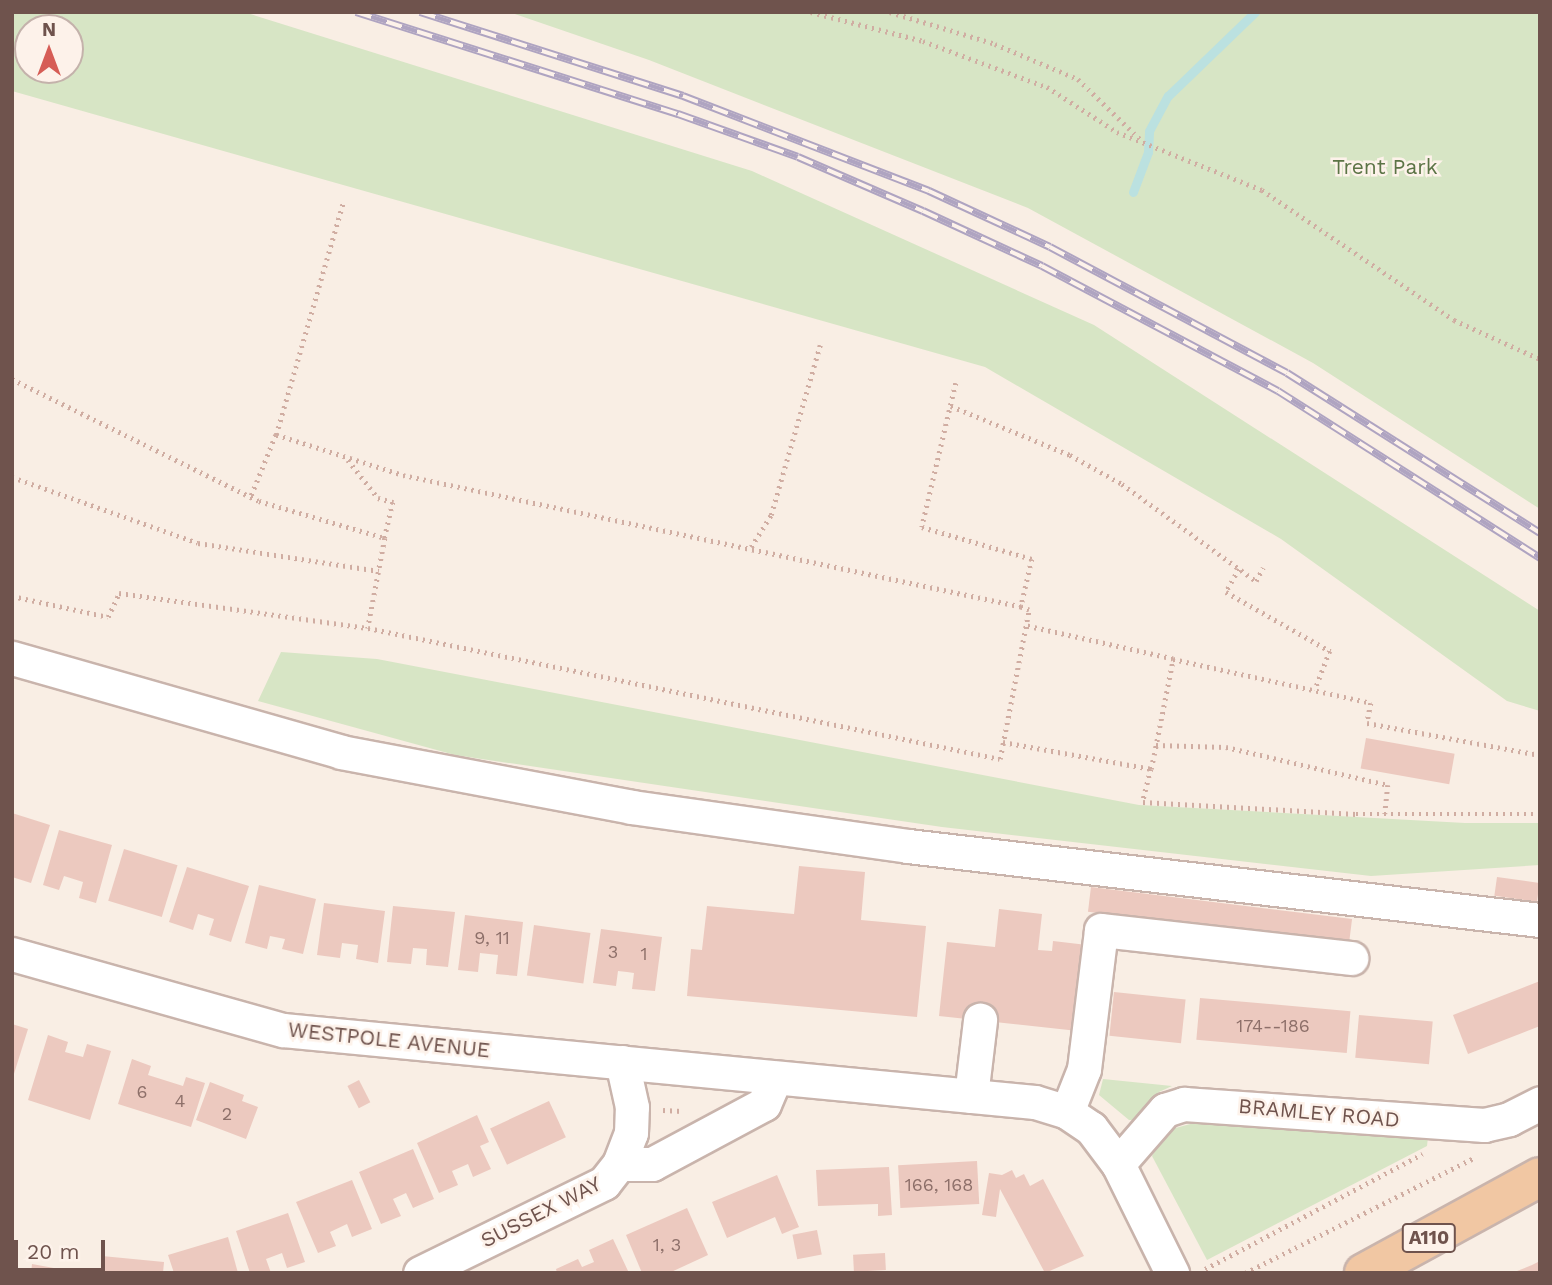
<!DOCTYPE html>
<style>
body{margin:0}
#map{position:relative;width:1552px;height:1285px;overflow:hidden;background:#f9eee4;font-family:"Work Sans",sans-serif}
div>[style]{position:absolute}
.green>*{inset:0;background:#d7e5c5}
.stream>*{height:9px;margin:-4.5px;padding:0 4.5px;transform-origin:4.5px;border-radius:4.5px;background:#bbe1e0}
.building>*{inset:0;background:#ecc9bf;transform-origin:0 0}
.path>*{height:4.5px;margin-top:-2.25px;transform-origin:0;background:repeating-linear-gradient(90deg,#d0ada2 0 2px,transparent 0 7px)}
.roads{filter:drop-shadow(2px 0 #c9b4ac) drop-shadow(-2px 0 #c9b4ac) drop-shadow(0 2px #c9b4ac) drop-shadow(0 -2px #c9b4ac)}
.minor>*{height:33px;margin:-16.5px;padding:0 16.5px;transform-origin:16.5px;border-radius:16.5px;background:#fff}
.major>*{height:38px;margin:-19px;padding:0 19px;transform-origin:19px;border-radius:19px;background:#f1c7a3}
.rail>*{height:8px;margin-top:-4px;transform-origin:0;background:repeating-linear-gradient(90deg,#fdf2ea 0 16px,#afa4c1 0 32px);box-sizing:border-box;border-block:2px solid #afa4c1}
span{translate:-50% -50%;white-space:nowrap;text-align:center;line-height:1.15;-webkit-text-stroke:5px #fdf2ea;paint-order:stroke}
.number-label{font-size:18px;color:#8e706a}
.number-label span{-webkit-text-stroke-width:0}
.shield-label span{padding:2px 5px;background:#fdf2ea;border:2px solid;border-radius:5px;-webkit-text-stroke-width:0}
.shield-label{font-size:19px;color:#6f534d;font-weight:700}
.park-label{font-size:21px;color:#5c7446}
.street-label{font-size:21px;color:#6f534d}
.frame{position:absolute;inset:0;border:14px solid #6f534d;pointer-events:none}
.north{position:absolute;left:14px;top:14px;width:70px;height:70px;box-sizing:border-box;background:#fdf2ea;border:2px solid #c4b2ab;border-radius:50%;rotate:0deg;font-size:19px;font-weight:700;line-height:28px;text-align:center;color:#6f534d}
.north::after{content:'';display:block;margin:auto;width:24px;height:32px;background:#d65d56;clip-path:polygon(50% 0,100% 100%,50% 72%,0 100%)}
.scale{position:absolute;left:14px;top:1240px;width:91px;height:32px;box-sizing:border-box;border:4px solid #6f534d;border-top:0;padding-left:9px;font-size:21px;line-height:24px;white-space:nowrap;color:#6f534d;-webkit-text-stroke:5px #fdf2ea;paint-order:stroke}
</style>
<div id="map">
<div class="green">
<div style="clip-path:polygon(evenodd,12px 12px,244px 12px,752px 171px,1094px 325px,1540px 611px,1540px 711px,1507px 701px,1281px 539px,985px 367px,12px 91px,12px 12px,70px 28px,70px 70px,28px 70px,28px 28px,70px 28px)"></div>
<div style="clip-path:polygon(509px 12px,1540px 12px,1540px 509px,1313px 363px,1028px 208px,649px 60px)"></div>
<div style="clip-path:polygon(281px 652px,377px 659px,1139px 805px,1465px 823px,1540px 823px,1540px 865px,1371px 876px,942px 827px,455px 755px,258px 701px)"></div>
<div style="clip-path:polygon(1103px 1079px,1172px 1086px,1159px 1092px,1134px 1120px,1129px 1120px,1099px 1095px)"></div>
<div style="clip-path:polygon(1209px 1119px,1428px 1137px,1427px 1146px,1207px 1260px,1152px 1156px,1168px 1130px)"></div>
</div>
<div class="stream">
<div style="left:1133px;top:192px;width:43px;rotate:-69.4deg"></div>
<div style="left:1148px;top:152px;width:21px;rotate:-87deg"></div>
<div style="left:1149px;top:131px;width:40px;rotate:-62deg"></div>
<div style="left:1168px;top:96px;width:121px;rotate:-44deg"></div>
</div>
<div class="building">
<div style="left:1366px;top:738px;width:90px;height:31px;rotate:10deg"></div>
<div style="clip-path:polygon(12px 813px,50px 825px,31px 883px,12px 877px)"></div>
<div style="clip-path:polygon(59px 830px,112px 845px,96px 903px,79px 898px,83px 882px,64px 876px,59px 890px,43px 885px)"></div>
<div style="left:124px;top:849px;width:56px;height:54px;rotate:17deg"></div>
<div style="clip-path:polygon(799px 866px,865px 872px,861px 920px,926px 926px,917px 1017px,687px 996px,691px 949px,702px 950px,707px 906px,794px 914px)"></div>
<div style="clip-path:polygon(187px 867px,249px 886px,231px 942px,209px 935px,214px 919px,198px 914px,193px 930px,169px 922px)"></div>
<div style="left:1497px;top:877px;width:43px;height:19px;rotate:8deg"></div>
<div style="clip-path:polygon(259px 885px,316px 899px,303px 954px,282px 949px,285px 939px,270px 936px,267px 949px,245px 943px)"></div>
<div style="left:1091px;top:887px;width:263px;height:25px;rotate:7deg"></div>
<div style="clip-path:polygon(324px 903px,385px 911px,378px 963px,356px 959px,358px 945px,342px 943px,340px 958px,317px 955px)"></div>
<div style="clip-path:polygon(393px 906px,455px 912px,448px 967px,426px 965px,427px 949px,413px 948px,411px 964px,387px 962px)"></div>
<div style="clip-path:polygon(999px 909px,1042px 914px,1038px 950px,1052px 951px,1053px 941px,1087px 945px,1078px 1031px,939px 1016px,947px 942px,995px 947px)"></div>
<div style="clip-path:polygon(465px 915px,523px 922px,517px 976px,496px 974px,498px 955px,480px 953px,478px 972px,458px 970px)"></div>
<div style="left:534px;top:925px;width:57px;height:51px;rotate:8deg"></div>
<div style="clip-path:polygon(601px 929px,662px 937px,655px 991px,632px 989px,634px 973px,627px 972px,618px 971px,616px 986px,593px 983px)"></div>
<div style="clip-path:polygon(1540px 981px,1540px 1026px,1468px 1054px,1453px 1015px)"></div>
<div style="left:1114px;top:992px;width:72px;height:44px;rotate:6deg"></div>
<div style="left:1200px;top:998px;width:151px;height:42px;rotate:5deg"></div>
<div style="left:1359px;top:1015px;width:74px;height:43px;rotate:5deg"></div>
<div style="clip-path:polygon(12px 1024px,28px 1029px,13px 1077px,12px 1077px)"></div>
<div style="clip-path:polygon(48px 1035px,68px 1042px,65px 1052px,83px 1057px,87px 1044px,111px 1051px,90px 1120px,28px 1100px)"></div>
<div style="clip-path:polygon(132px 1059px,151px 1066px,148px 1075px,183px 1086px,186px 1077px,205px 1083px,191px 1127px,118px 1104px)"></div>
<div style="left:359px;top:1080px;width:25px;height:13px;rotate:63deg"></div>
<div style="clip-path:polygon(210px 1082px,244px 1095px,242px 1101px,258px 1107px,246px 1139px,196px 1120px)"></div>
<div style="left:549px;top:1101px;width:40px;height:65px;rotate:65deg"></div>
<div style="clip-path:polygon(477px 1115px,489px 1142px,480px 1146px,491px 1169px,473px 1177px,468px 1164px,452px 1171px,458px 1185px,439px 1193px,417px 1143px)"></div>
<div style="clip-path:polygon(413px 1149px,434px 1199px,413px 1208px,406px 1193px,393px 1199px,401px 1216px,381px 1224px,359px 1172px)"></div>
<div style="left:977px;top:1161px;width:43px;height:79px;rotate:87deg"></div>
<div style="clip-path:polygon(889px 1167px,892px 1215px,878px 1216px,878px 1204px,818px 1206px,816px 1170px)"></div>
<div style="clip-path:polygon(1012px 1170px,1016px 1178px,1024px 1174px,1030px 1186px,1043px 1179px,1084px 1256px,1045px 1273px,1000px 1189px,996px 1217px,982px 1215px,989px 1173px,1002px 1175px)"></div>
<div style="clip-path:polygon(777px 1175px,799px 1227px,782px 1234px,775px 1217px,727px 1238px,712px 1202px)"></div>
<div style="clip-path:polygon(352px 1180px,372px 1229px,352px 1237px,347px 1224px,330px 1232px,336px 1246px,318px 1253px,296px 1202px)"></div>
<div style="clip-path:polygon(687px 1208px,708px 1255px,669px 1273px,642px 1273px,626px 1235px)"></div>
<div style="clip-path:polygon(288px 1213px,305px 1262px,287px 1268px,282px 1253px,266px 1259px,271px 1273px,250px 1273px,236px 1231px)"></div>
<div style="left:817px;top:1230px;width:25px;height:25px;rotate:79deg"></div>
<div style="clip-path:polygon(228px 1237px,238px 1273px,174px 1273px,168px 1255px)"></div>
<div style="clip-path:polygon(613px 1239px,629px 1273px,557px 1273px,556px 1269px,578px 1259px,582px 1267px,594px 1262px,589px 1250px)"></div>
<div style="left:885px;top:1253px;width:17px;height:32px;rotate:87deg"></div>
<div style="clip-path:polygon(102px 1256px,164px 1262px,163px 1273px,101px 1273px)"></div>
<div style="clip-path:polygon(1540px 1261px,1540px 1273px,1512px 1273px,1532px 1265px)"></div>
<div style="clip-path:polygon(32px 1264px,70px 1271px,70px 1273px,31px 1273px)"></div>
</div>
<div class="path">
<div style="left:811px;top:12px;width:116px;rotate:14.5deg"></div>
<div style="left:923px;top:41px;width:132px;rotate:20.4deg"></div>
<div style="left:1047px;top:87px;width:83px;rotate:32.7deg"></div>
<div style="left:1117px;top:132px;width:156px;rotate:21.8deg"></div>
<div style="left:1262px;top:190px;width:232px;rotate:34.1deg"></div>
<div style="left:1454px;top:320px;width:94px;rotate:24.4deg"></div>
<div style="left:890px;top:12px;width:110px;rotate:16.9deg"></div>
<div style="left:995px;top:44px;width:90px;rotate:22.9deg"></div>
<div style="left:1078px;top:79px;width:88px;rotate:44.1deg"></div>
<div style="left:12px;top:379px;width:275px;rotate:26.3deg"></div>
<div style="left:259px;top:501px;width:131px;rotate:16.4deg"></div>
<div style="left:385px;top:538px;width:92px;rotate:100.7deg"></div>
<div style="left:368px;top:628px;width:645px;rotate:11.71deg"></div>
<div style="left:1000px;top:759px;width:152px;rotate:-79deg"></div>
<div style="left:1029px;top:610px;width:9px;rotate:-159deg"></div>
<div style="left:1021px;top:607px;width:630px;rotate:-167.99deg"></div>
<div style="left:405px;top:476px;width:135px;rotate:-162.4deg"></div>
<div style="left:276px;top:435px;width:67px;rotate:112deg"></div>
<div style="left:956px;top:383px;width:148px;rotate:103.3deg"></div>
<div style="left:922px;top:527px;width:115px;rotate:16.2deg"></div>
<div style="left:1032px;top:559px;width:49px;rotate:102.9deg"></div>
<div style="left:951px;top:406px;width:129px;rotate:22.4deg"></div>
<div style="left:1070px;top:455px;width:60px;rotate:29.1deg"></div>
<div style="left:1122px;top:484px;width:165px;rotate:35.9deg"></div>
<div style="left:1256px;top:581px;width:15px;rotate:-62deg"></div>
<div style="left:276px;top:435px;width:241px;rotate:-73.9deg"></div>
<div style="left:348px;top:460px;width:48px;rotate:51.7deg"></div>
<div style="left:378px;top:498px;width:16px;rotate:15deg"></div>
<div style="left:393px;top:502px;width:37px;rotate:103deg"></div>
<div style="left:12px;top:477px;width:197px;rotate:19.5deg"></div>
<div style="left:198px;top:543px;width:183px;rotate:8.8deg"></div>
<div style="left:751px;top:547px;width:38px;rotate:-58deg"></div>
<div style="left:771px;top:515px;width:177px;rotate:-73.9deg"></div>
<div style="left:1239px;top:569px;width:26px;rotate:119deg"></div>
<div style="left:1226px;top:592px;width:120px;rotate:29.6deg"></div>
<div style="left:1330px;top:651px;width:42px;rotate:111deg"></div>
<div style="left:12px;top:596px;width:98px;rotate:12.3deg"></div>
<div style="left:108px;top:617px;width:26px;rotate:-65deg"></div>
<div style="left:119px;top:593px;width:251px;rotate:8deg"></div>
<div style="left:1173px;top:659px;width:203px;rotate:12.5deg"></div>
<div style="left:1371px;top:703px;width:20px;rotate:101deg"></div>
<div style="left:1367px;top:723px;width:176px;rotate:10.5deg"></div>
<div style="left:1003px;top:742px;width:150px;rotate:10.3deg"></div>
<div style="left:1151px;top:769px;width:14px;rotate:-78deg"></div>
<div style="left:1154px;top:755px;width:98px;rotate:-78.8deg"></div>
<div style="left:1173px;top:659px;width:151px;rotate:-167.3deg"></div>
<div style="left:1156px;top:745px;width:70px;rotate:1.6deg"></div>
<div style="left:1226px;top:747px;width:166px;rotate:13.2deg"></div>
<div style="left:1388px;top:785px;width:29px;rotate:96deg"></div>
<div style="left:1151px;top:769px;width:34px;rotate:104deg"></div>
<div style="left:1143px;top:802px;width:213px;rotate:3.2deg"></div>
<div style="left:1356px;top:814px;width:184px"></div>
<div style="left:663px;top:1110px;width:19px;rotate:3deg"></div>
<div style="left:1205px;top:1269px;width:246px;rotate:-27.9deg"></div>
<div style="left:1245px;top:1273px;width:256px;rotate:-26.7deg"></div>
</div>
<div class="roads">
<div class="minor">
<div style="left:12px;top:658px;width:342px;rotate:15.9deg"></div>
<div style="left:341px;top:752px;width:295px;rotate:10.7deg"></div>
<div style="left:631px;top:807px;width:280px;rotate:8deg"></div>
<div style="left:908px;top:846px;width:636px;rotate:6.68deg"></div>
<div style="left:12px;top:954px;width:281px;rotate:15.7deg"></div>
<div style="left:283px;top:1030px;width:755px;rotate:5.47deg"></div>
<div style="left:1035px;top:1102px;width:34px;rotate:17deg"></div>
<div style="left:1067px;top:1112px;width:29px;rotate:34deg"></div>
<div style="left:1091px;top:1128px;width:45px;rotate:53.1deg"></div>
<div style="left:1118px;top:1164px;width:122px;rotate:63.6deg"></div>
<div style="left:971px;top:1096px;width:77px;rotate:-83.2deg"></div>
<div style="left:1067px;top:1112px;width:46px;rotate:-68.4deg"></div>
<div style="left:1084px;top:1069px;width:140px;rotate:-83deg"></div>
<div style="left:1101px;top:930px;width:252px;rotate:6.4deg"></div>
<div style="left:619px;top:1164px;width:33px"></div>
<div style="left:652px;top:1164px;width:127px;rotate:-28.2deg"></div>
<div style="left:764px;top:1104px;width:28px;rotate:-67deg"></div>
<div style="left:1118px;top:1164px;width:72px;rotate:-49deg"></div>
<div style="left:1165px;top:1110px;width:20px;rotate:-18deg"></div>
<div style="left:1184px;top:1104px;width:301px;rotate:4deg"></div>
<div style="left:1484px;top:1125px;width:26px;rotate:-13deg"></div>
<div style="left:1509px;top:1119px;width:35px;rotate:-27deg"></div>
<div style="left:420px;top:1273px;width:205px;rotate:-26.1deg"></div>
<div style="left:604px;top:1183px;width:24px;rotate:-52deg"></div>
<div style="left:619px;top:1164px;width:33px;rotate:-69deg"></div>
<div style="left:631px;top:1133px;width:26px;rotate:-88deg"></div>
<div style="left:632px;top:1107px;width:46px;rotate:-102.5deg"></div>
</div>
<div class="major">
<div style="left:1364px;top:1273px;width:200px;rotate:-28.6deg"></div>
</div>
</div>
<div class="rail">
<div style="left:356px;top:12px;width:338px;rotate:17.6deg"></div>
<div style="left:678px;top:114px;width:127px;rotate:19.7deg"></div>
<div style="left:798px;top:157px;width:136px;rotate:23.4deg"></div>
<div style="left:923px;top:211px;width:131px;rotate:24.8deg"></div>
<div style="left:1042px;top:266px;width:267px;rotate:27.9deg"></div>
<div style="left:1278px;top:391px;width:311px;rotate:32.5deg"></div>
<div style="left:420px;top:12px;width:276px;rotate:17.7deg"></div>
<div style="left:683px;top:96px;width:264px;rotate:21.1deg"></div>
<div style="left:929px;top:191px;width:133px;rotate:24.8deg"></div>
<div style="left:1050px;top:247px;width:268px;rotate:28deg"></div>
<div style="left:1287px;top:373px;width:299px;rotate:32.3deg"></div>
</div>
<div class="number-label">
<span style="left:492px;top:938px">9, 11</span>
<span style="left:613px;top:952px">3</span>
<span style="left:644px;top:954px">1</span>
<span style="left:1273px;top:1026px">174--186</span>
<span style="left:142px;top:1092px">6</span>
<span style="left:180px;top:1101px">4</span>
<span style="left:227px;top:1114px">2</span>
<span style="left:939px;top:1185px">166, 168</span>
<span style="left:667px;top:1245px">1, 3</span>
</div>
<div class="shield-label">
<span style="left:1429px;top:1238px">A110</span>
</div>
<div class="park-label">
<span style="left:1385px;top:167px">Trent Park</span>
</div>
<div class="street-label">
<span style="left:389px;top:1040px;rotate:6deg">WESTPOLE AVENUE</span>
<span style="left:1319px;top:1113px;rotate:5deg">BRAMLEY ROAD</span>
<span style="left:541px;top:1212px;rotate:-27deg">SUSSEX WAY</span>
</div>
<div class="frame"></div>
<div class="north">N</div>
<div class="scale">20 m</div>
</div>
